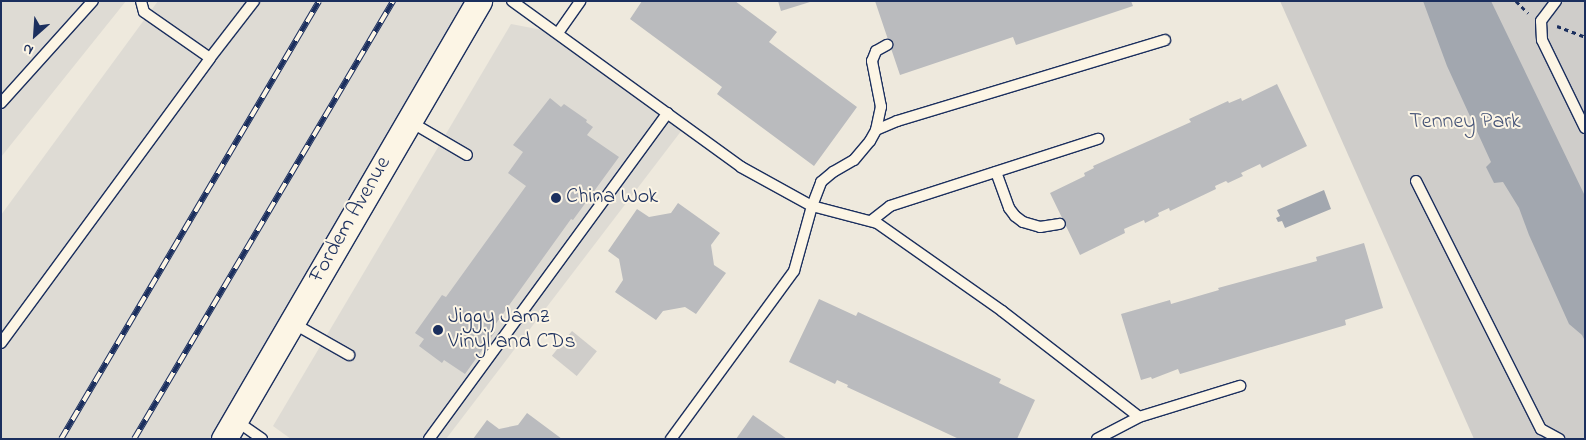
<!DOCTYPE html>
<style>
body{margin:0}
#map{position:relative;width:1586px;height:440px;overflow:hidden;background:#eee9dd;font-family:"Indie Flower",sans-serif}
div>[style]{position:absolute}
.built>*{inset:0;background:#dedbd4}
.green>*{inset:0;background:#cfcdca;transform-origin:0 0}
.water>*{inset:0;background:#a2a7af}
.building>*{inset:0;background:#babbbe}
.path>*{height:3px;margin-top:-1.5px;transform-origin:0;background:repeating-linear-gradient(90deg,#1b2f5e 0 4px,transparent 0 8px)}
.roads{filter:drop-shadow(1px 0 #1b2f5e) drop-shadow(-1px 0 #1b2f5e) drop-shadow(0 1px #1b2f5e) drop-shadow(0 -1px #1b2f5e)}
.service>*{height:10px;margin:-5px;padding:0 5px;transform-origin:5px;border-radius:5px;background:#fcf5e5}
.tertiary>*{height:25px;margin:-12.5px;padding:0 12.5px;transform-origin:12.5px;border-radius:12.5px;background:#fcf5e5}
.rail>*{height:5.5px;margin-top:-2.75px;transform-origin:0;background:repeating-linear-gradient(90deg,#fcf5e5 0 11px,#1b2f5e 0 22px);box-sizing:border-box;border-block:1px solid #1b2f5e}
.dots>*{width:14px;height:14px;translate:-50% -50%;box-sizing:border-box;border:2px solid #fcf5e5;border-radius:50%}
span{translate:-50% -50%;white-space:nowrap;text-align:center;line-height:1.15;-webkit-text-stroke:4px #fcf5e5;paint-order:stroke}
.park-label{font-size:22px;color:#485679}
.poi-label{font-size:22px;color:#1b2f5e}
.left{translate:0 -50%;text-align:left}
.street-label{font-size:22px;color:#1b2f5e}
.frame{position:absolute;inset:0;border:2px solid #1b2f5e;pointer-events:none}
.north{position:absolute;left:10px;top:10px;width:50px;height:50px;-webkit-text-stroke:4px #fcf5e5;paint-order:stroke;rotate:206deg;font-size:14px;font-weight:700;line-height:20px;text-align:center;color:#1b2f5e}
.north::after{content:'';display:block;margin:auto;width:18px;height:22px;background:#1b2f5e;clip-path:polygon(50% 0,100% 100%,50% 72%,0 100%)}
</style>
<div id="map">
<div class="built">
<div style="clip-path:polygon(1px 1px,126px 1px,1px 157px)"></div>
<div style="clip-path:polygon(158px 1px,479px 1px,224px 439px,1px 439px,1px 215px)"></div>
<div style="clip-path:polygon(511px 24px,558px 33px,685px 126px,446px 439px,291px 439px,273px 426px)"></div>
</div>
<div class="green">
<div style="clip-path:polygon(1280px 1px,1585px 1px,1585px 439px,1474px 439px)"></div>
<div style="left:572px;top:331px;width:32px;height:32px;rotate:39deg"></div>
</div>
<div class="water">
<div style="clip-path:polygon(1423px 1px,1491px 1px,1585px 196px,1585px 341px,1582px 335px,1569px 324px,1529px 235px,1519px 208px,1503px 182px,1494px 183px,1486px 167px,1491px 162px,1447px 66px)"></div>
<div style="clip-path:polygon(1324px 190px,1331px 209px,1285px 228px,1282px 221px,1278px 222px,1276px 218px,1280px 216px,1277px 210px)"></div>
</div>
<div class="building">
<div style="clip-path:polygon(642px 1px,735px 1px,777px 32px,769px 42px,857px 107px,814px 166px,717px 94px,722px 87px,630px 19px)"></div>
<div style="clip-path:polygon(778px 1px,810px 1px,810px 2px,781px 11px)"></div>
<div style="clip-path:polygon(875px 1px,1131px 1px,1133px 6px,1016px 45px,1013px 37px,900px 75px)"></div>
<div style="clip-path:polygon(1277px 84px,1307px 146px,1262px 168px,1260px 164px,1241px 173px,1243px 176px,1228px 183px,1226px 181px,1215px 186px,1216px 189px,1170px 211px,1169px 208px,1158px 213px,1159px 216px,1145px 223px,1144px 220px,1124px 229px,1125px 233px,1080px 255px,1050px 193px,1085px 176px,1084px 173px,1094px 168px,1093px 166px,1191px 122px,1189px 119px,1228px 101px,1229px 103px,1241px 98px,1242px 101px)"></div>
<div style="clip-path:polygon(550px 98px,561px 107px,564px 104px,587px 120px,586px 122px,593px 127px,587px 135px,619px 157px,573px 220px,571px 219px,492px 329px,495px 332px,465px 374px,444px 360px,442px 363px,419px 346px,424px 339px,415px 333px,442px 295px,446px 297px,526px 186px,508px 173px,523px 152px,513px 145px)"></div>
<div style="clip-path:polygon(678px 203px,720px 233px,711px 245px,714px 265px,726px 273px,696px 314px,685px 307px,663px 311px,656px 320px,615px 292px,623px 280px,619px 259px,608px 251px,637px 209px,649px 217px,671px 213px)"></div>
<div style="clip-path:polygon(1364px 243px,1383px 308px,1345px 320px,1346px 325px,1180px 374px,1178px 369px,1152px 379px,1151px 377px,1141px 380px,1121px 314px,1170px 300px,1171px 304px,1219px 290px,1218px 288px,1317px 261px,1316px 257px)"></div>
<div style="clip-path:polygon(819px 299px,856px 316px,858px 312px,1001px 379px,999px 383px,1035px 400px,1017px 439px,959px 439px,847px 387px,848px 385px,837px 380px,835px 384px,789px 362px)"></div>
<div style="clip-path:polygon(527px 413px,562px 439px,473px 439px,487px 420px,499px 429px,518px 425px)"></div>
<div style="clip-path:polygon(753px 415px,787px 439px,736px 439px)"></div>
</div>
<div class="path">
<div style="left:1516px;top:1px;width:17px;rotate:45deg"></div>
<div style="left:1557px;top:26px;width:30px;rotate:21deg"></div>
</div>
<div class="roads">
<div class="service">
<div style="left:141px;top:1px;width:11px;rotate:75deg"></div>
<div style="left:144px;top:12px;width:80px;rotate:34.9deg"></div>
<div style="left:512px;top:1px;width:283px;rotate:35.9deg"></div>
<div style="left:741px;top:167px;width:81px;rotate:28.8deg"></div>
<div style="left:812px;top:206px;width:67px;rotate:14.7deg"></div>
<div style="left:877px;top:223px;width:153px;rotate:35.1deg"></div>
<div style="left:1002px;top:311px;width:173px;rotate:37.7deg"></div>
<div style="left:1556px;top:1px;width:25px;rotate:127deg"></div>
<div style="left:1541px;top:21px;width:19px;rotate:87deg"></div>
<div style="left:1542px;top:40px;width:98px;rotate:64deg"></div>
<div style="left:558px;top:33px;width:39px;rotate:-55deg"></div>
<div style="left:1px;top:103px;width:137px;rotate:-48deg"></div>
<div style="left:409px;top:121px;width:67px;rotate:30.4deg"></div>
<div style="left:876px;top:130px;width:24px;rotate:-78deg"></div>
<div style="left:881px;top:107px;width:47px;rotate:-101.1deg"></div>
<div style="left:872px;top:61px;width:11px;rotate:-68deg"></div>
<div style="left:876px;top:51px;width:13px;rotate:-29deg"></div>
<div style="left:996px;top:172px;width:38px;rotate:70deg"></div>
<div style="left:1009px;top:208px;width:10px;rotate:53deg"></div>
<div style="left:1015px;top:216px;width:10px;rotate:37deg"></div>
<div style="left:1023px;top:222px;width:18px;rotate:16deg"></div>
<div style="left:1040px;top:227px;width:20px;rotate:-9deg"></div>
<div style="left:1416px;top:181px;width:278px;rotate:63.3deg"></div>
<div style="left:1541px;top:429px;width:21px;rotate:29deg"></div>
<div style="left:871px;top:221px;width:24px;rotate:-38deg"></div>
<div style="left:890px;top:206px;width:219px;rotate:-17.9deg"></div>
<div style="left:291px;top:322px;width:67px;rotate:29.6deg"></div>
<div style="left:1px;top:343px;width:353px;rotate:-53.7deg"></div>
<div style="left:210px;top:58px;width:72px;rotate:-52.3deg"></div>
<div style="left:235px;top:420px;width:33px;rotate:35deg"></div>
<div style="left:429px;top:439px;width:404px;rotate:-53.8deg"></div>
<div style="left:671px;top:439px;width:208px;rotate:-53.8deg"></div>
<div style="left:794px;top:271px;width:67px;rotate:-74.5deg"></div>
<div style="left:812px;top:206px;width:26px;rotate:-69deg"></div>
<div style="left:821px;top:182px;width:16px;rotate:-40deg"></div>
<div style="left:833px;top:172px;width:24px;rotate:-30deg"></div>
<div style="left:854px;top:160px;width:25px;rotate:-50deg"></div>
<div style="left:870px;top:141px;width:13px;rotate:-61deg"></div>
<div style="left:876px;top:130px;width:23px;rotate:-23deg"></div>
<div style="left:897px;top:121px;width:280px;rotate:-16.8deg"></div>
<div style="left:1097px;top:439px;width:47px;rotate:-27.6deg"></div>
<div style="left:1139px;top:417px;width:106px;rotate:-17.1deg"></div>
</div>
<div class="tertiary">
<div style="left:224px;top:439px;width:507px;rotate:-59.79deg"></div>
</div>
</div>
<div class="rail">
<div style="left:61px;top:439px;width:508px;rotate:-59.5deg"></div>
<div style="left:134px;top:439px;width:509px;rotate:-59.4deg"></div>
</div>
<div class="dots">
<div style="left:556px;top:198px;background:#1b2f5e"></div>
<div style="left:438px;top:330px;background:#1b2f5e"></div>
</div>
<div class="park-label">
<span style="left:1465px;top:123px">Tenney Park</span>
</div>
<div class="poi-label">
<span class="left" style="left:566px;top:198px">China Wok</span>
<span class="left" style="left:448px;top:330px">Jiggy Jamz<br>Vinyl and CDs</span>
</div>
<div class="street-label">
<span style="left:351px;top:220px;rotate:-60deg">Fordem Avenue</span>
</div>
<div class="frame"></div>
<div class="north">N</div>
</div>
